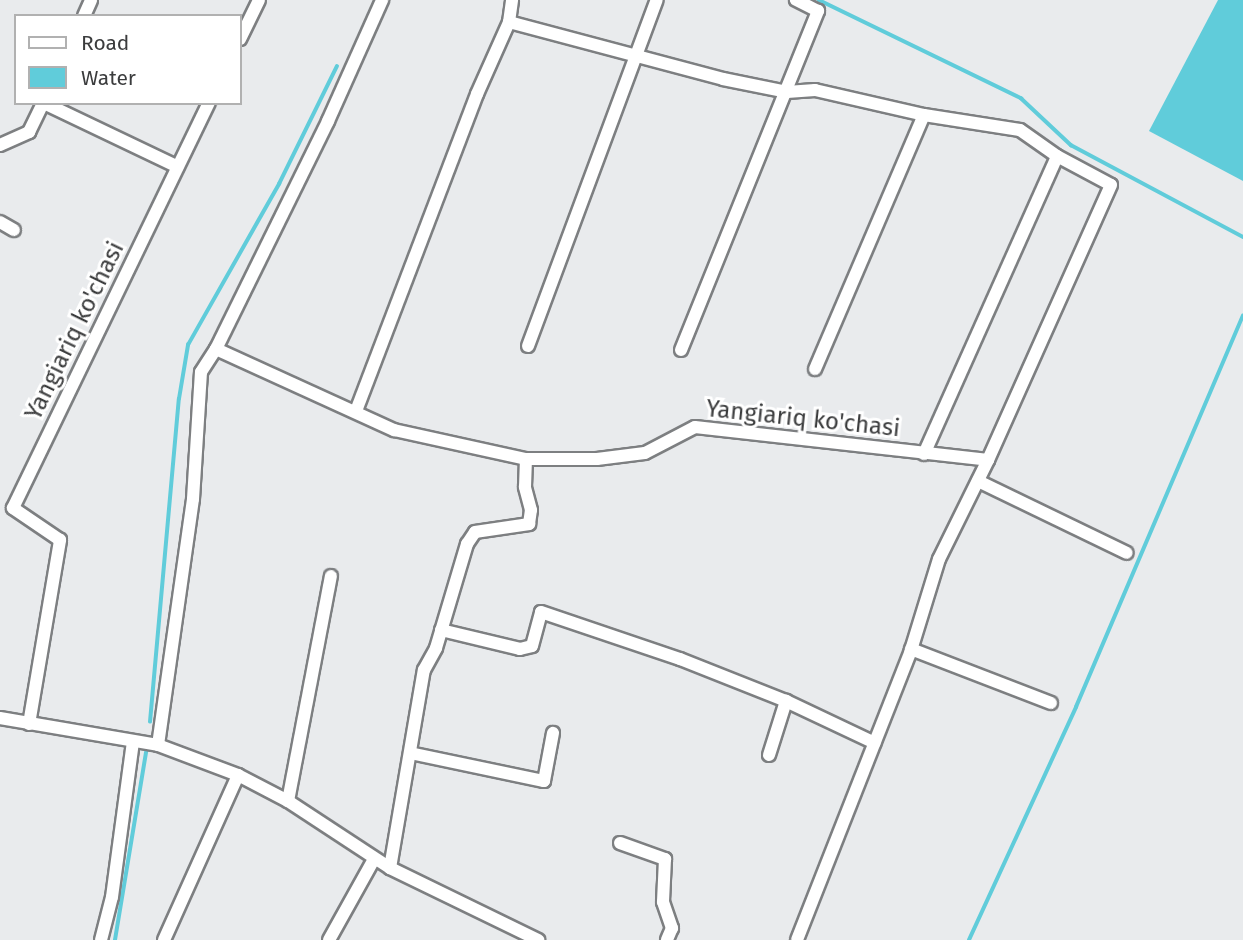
<!DOCTYPE html>
<style>
body{margin:0}
#map{position:relative;width:1243px;height:940px;overflow:hidden;background:#e9ebed;font-family:"Fira Sans",sans-serif}
div>[style]{position:absolute}
.water>*{inset:0;background:#60ccda}
.stream>*{height:3.5px;margin:-1.75px;padding:0 1.75px;transform-origin:1.75px;border-radius:1.75px;background:#60ccda}
.roads{filter:drop-shadow(2px 0 #7d7f81) drop-shadow(-2px 0 #7d7f81) drop-shadow(0 2px #7d7f81) drop-shadow(0 -2px #7d7f81)}
.minor>*{height:12px;margin:-6px;padding:0 6px;transform-origin:6px;border-radius:6px;background:#fff}
span{translate:-50% -50%;white-space:nowrap;text-align:center;line-height:1.15;-webkit-text-stroke:6px #fff;paint-order:stroke}
.street-label{font-size:24px;color:#3b3c3d}
.legend{position:absolute;left:14px;top:14px;width:228px;height:91px;box-sizing:border-box;background:#fff;border:2px solid #b1b1b1;margin:0;padding:9px 12px;list-style:none;font-size:21px;color:#3b3c3d}
.legend li{display:flex;align-items:center;gap:14px;height:35px}
.legend b{width:35px;border:2px solid #b1b1b1}
</style>
<div id="map">
<div class="water">
<div style="clip-path:polygon(1218px 0,1243px 0,1243px 181px,1149px 131px)"></div>
</div>
<div class="stream">
<div style="left:819px;top:0;width:225px;rotate:25.9deg"></div>
<div style="left:1021px;top:98px;width:69px;rotate:43.2deg"></div>
<div style="left:1071px;top:145px;width:195px;rotate:28.1deg"></div>
<div style="left:150px;top:722px;width:324px;rotate:-84.9deg"></div>
<div style="left:179px;top:399px;width:55px;rotate:-80.5deg"></div>
<div style="left:188px;top:345px;width:185px;rotate:-60.5deg"></div>
<div style="left:279px;top:184px;width:131px;rotate:-63.8deg"></div>
<div style="left:115px;top:940px;width:190px;rotate:-80.6deg"></div>
<div style="left:969px;top:940px;width:256px;rotate:-65.3deg"></div>
<div style="left:1076px;top:707px;width:425px;rotate:-66.9deg"></div>
</div>
<div class="roads">
<div class="minor">
<div style="left:84px;top:16px;width:17px;rotate:-66deg"></div>
<div style="left:509px;top:22px;width:221px;rotate:14.9deg"></div>
<div style="left:723px;top:79px;width:65px;rotate:11.5deg"></div>
<div style="left:787px;top:92px;width:28px;rotate:-4deg"></div>
<div style="left:815px;top:90px;width:112px;rotate:12.9deg"></div>
<div style="left:924px;top:115px;width:97px;rotate:8.9deg"></div>
<div style="left:1020px;top:130px;width:45px;rotate:35.1deg"></div>
<div style="left:1057px;top:156px;width:61px;rotate:28.2deg"></div>
<div style="left:1111px;top:185px;width:301px;rotate:114.1deg"></div>
<div style="left:988px;top:460px;width:110px;rotate:116.3deg"></div>
<div style="left:939px;top:559px;width:98px;rotate:107.1deg"></div>
<div style="left:910px;top:653px;width:308px;rotate:111.5deg"></div>
<div style="left:240px;top:39px;width:43px;rotate:-64deg"></div>
<div style="left:44px;top:103px;width:148px;rotate:25.5deg"></div>
<div style="left:0;top:145px;width:32px;rotate:-24deg"></div>
<div style="left:29px;top:132px;width:32px;rotate:-64deg"></div>
<div style="left:0;top:222px;width:16px;rotate:30deg"></div>
<div style="left:528px;top:346px;width:369px;rotate:-69.6deg"></div>
<div style="left:216px;top:349px;width:196px;rotate:24.5deg"></div>
<div style="left:394px;top:430px;width:135px;rotate:12.4deg"></div>
<div style="left:526px;top:459px;width:71px"></div>
<div style="left:597px;top:459px;width:48px;rotate:-7.1deg"></div>
<div style="left:645px;top:453px;width:56px;rotate:-27.5deg"></div>
<div style="left:695px;top:427px;width:295px;rotate:6.4deg"></div>
<div style="left:681px;top:350px;width:366px;rotate:-68deg"></div>
<div style="left:818px;top:11px;width:25px;rotate:-153deg"></div>
<div style="left:815px;top:369px;width:276px;rotate:-66.8deg"></div>
<div style="left:356px;top:411px;width:339px;rotate:-69.1deg"></div>
<div style="left:477px;top:94px;width:79px;rotate:-66deg"></div>
<div style="left:509px;top:22px;width:22px;rotate:-82deg"></div>
<div style="left:924px;top:454px;width:326px;rotate:-65.9deg"></div>
<div style="left:978px;top:481px;width:165px;rotate:25.8deg"></div>
<div style="left:441px;top:630px;width:81px;rotate:13.5deg"></div>
<div style="left:520px;top:649px;width:12px;rotate:-14deg"></div>
<div style="left:532px;top:646px;width:35px;rotate:-75deg"></div>
<div style="left:541px;top:612px;width:147px;rotate:18.7deg"></div>
<div style="left:680px;top:659px;width:114px;rotate:21.6deg"></div>
<div style="left:786px;top:701px;width:98px;rotate:25.3deg"></div>
<div style="left:911px;top:649px;width:150px;rotate:21.1deg"></div>
<div style="left:0;top:718px;width:160px;rotate:9.7deg"></div>
<div style="left:158px;top:745px;width:85px;rotate:20.6deg"></div>
<div style="left:238px;top:775px;width:56px;rotate:27.5deg"></div>
<div style="left:288px;top:801px;width:122px;rotate:33.3deg"></div>
<div style="left:390px;top:868px;width:165px;rotate:25.9deg"></div>
<div style="left:29px;top:724px;width:187px;rotate:-80.4deg"></div>
<div style="left:60px;top:540px;width:57px;rotate:-145.8deg"></div>
<div style="left:13px;top:508px;width:450px;rotate:-64.2deg"></div>
<div style="left:158px;top:745px;width:248px;rotate:-81.9deg"></div>
<div style="left:193px;top:499px;width:127px;rotate:-86.4deg"></div>
<div style="left:201px;top:372px;width:27px;rotate:-57deg"></div>
<div style="left:216px;top:349px;width:254px;rotate:-63.8deg"></div>
<div style="left:328px;top:121px;width:133px;rotate:-65.9deg"></div>
<div style="left:410px;top:753px;width:137px;rotate:11.8deg"></div>
<div style="left:544px;top:781px;width:49px;rotate:-79.4deg"></div>
<div style="left:769px;top:755px;width:57px;rotate:-72.5deg"></div>
<div style="left:288px;top:801px;width:229px;rotate:-79.2deg"></div>
<div style="left:620px;top:843px;width:48px;rotate:19.6deg"></div>
<div style="left:665px;top:859px;width:43px;rotate:92.7deg"></div>
<div style="left:663px;top:902px;width:28px;rotate:71deg"></div>
<div style="left:672px;top:928px;width:13px;rotate:113deg"></div>
<div style="left:390px;top:868px;width:201px;rotate:-80.3deg"></div>
<div style="left:424px;top:670px;width:25px;rotate:-61deg"></div>
<div style="left:436px;top:648px;width:109px;rotate:-73.4deg"></div>
<div style="left:467px;top:544px;width:14px;rotate:-56deg"></div>
<div style="left:475px;top:532px;width:55px;rotate:-8.4deg"></div>
<div style="left:529px;top:524px;width:14px;rotate:-82deg"></div>
<div style="left:531px;top:510px;width:24px;rotate:-105deg"></div>
<div style="left:525px;top:487px;width:28px;rotate:-88deg"></div>
<div style="left:101px;top:940px;width:44px;rotate:-75.7deg"></div>
<div style="left:112px;top:897px;width:157px;rotate:-82.3deg"></div>
<div style="left:164px;top:940px;width:181px;rotate:-65.8deg"></div>
<div style="left:329px;top:940px;width:93px;rotate:-60.9deg"></div>
</div>
</div>
<div class="street-label">
<span style="left:75px;top:331px;rotate:-64deg">Yangiariq ko'chasi</span>
<span style="left:803px;top:419px;rotate:6deg">Yangiariq ko'chasi</span>
</div>
<ul class="legend">
<li><b style="height:9px;background:#fff"></b>Road</li>
<li><b style="height:19px;background:#60ccda"></b>Water</li>
</ul>
</div>
